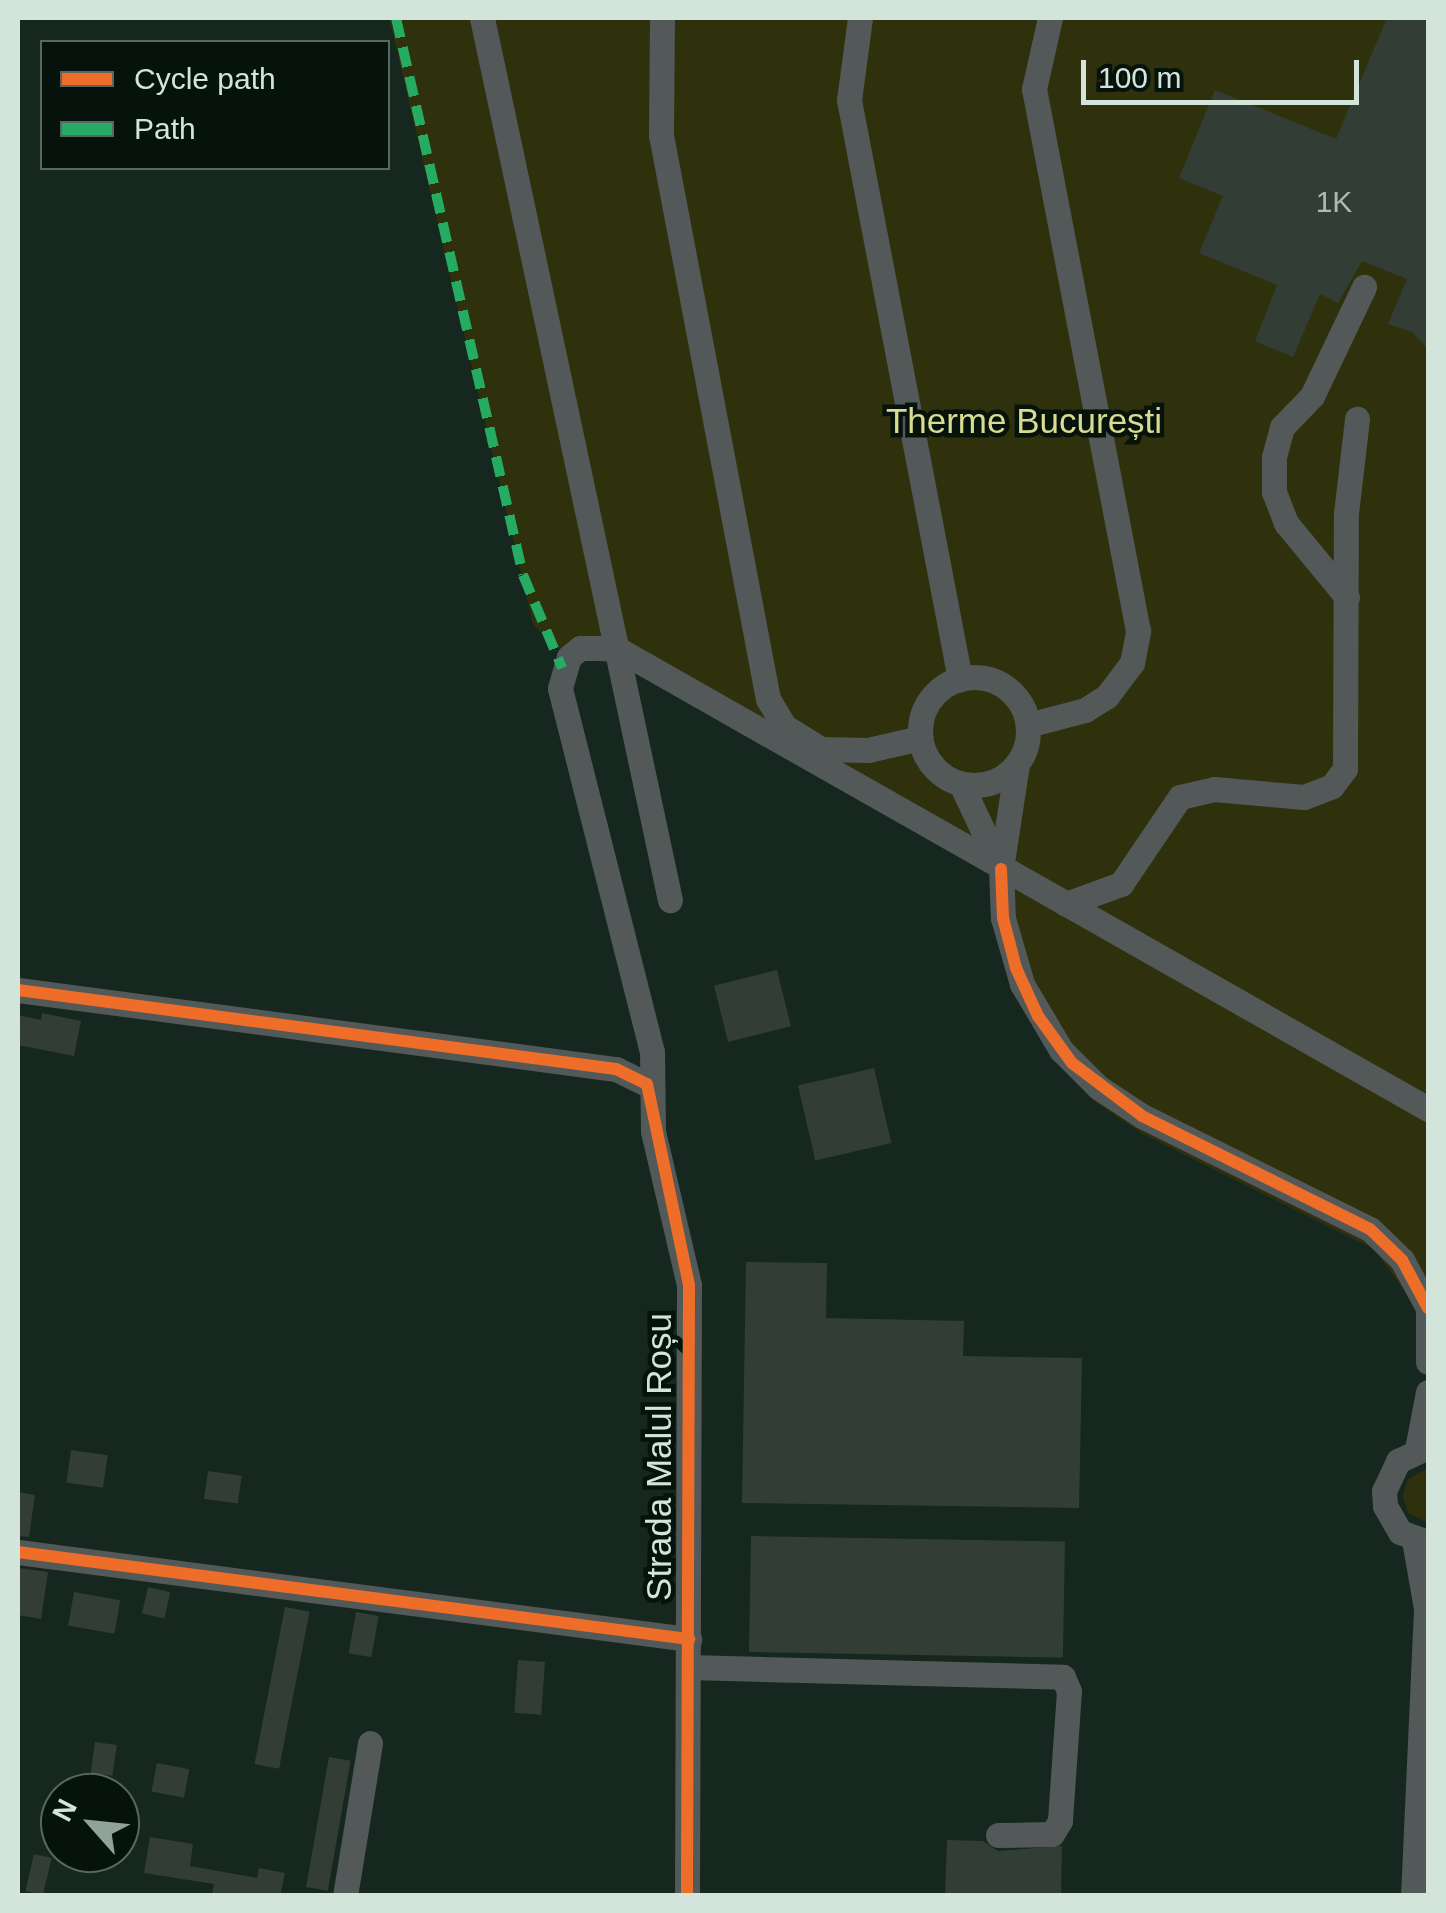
<!DOCTYPE html>
<meta charset="utf-8">
<style>
body{margin:0}
#map{position:relative;width:1446px;height:1913px;overflow:hidden;background:#15271f;font-family:Helvetica,sans-serif}
div>[style]{position:absolute}
.green>*{inset:0;background:#2f310c}
.building>*{inset:0;background:#323e35;transform-origin:0 0}
.minor>*{height:25px;margin:-12.5px;padding:0 12.5px;transform-origin:12.5px;border-radius:12.5px;background:#525958}
.minor>.ring{margin:-12.5px;padding:0;box-sizing:content-box;background:none;border:25px solid #525958;border-radius:50%}
.quiet>*{height:10px;margin-top:-5px;transform-origin:0;background:repeating-linear-gradient(90deg,#26ab63 0 20px,transparent 0 30px)}
.cycleway>*{height:12px;margin:-6px;padding:0 6px;transform-origin:6px;border-radius:6px;background:#ee6e29}
span{translate:-50% -50%;white-space:nowrap;text-align:center;line-height:1.15;-webkit-text-stroke:9px #06130d;paint-order:stroke}
.number-label{font-size:30px;color:#abbbb2}
.number-label span{-webkit-text-stroke-width:0}
.park-label{font-size:35px;color:#d9db90}
.street-label{font-size:35px;color:#d3e5db}
.frame{position:absolute;inset:0;border:20px solid #d3e5db;pointer-events:none}
.legend{position:absolute;left:40px;top:40px;width:350px;height:130px;box-sizing:border-box;background:#06130d;border:2px solid #58675f;margin:0;padding:12px 18px;list-style:none;font-size:30px;color:#d3e5db}
.legend li{display:flex;align-items:center;gap:20px;height:50px}
.legend b{width:50px;border:2px solid #58675f}
.north{position:absolute;left:40px;top:1773px;width:100px;height:100px;box-sizing:border-box;background:#06130d;border:2px solid #58675f;border-radius:50%;rotate:297deg;font-size:28px;font-weight:700;line-height:40px;text-align:center;color:#d3e5db}
.north::after{content:'';display:block;margin:auto;width:35px;height:45px;background:#90a299;clip-path:polygon(50% 0,100% 100%,50% 72%,0 100%)}
.scale{position:absolute;left:1081px;top:60px;width:278px;height:45px;box-sizing:border-box;border:5px solid #d3e5db;border-top:0;padding-left:12px;font-size:30px;line-height:35px;white-space:nowrap;color:#d3e5db;-webkit-text-stroke:8px #06130d;paint-order:stroke}
</style>
<div id="map">
<div class="green">
<div style="clip-path:polygon(389px 18px,1428px 18px,1428px 1283px,1404px 1290px,1374px 1249px,1143px 1134px,1095px 1102px,1050px 1052px,1001px 870px,631px 671px,555px 647px,533px 624px)"></div>
<div style="clip-path:polygon(1428px 1468px,1428px 1523px,1408px 1513px,1403px 1496px,1408px 1479px)"></div>
</div>
<div class="building">
<div style="clip-path:polygon(1387px 18px,1428px 18px,1428px 349px,1412px 332px,1388px 324px,1407px 279px,1362px 261px,1338px 303px,1320px 294px,1293px 357px,1255px 341px,1277px 285px,1199px 253px,1223px 196px,1179px 178px,1215px 90px,1336px 139px)"></div>
<div style="left:777px;top:970px;width:58px;height:65px;rotate:76deg"></div>
<div style="clip-path:polygon(42px 1013px,81px 1021px,74px 1056px,18px 1045px,18px 1015px,41px 1020px)"></div>
<div style="left:874px;top:1068px;width:77px;height:78px;rotate:77deg"></div>
<div style="clip-path:polygon(746px 1262px,827px 1263px,826px 1318px,964px 1321px,963px 1356px,1082px 1358px,1079px 1508px,742px 1503px)"></div>
<div style="left:71px;top:1450px;width:37px;height:33px;rotate:8deg"></div>
<div style="left:208px;top:1471px;width:34px;height:28px;rotate:8deg"></div>
<div style="clip-path:polygon(18px 1492px,35px 1495px,29px 1537px,18px 1536px)"></div>
<div style="left:751px;top:1536px;width:314px;height:116px;rotate:1deg"></div>
<div style="clip-path:polygon(18px 1568px,48px 1572px,41px 1619px,18px 1615px)"></div>
<div style="left:148px;top:1587px;width:23px;height:27px;rotate:13deg"></div>
<div style="left:74px;top:1592px;width:47px;height:34px;rotate:10deg"></div>
<div style="left:285px;top:1607px;width:25px;height:160px;rotate:11deg"></div>
<div style="left:356px;top:1612px;width:23px;height:42px;rotate:10deg"></div>
<div style="left:518px;top:1660px;width:27px;height:53px;rotate:4deg"></div>
<div style="left:95px;top:1742px;width:22px;height:31px;rotate:8deg"></div>
<div style="left:329px;top:1757px;width:22px;height:132px;rotate:10deg"></div>
<div style="left:157px;top:1763px;width:33px;height:29px;rotate:11deg"></div>
<div style="clip-path:polygon(150px 1837px,193px 1844px,190px 1866px,257px 1878px,259px 1868px,285px 1873px,280px 1896px,212px 1896px,214px 1884px,144px 1873px)"></div>
<div style="clip-path:polygon(947px 1840px,983px 1841px,998px 1851px,1062px 1846px,1061px 1896px,945px 1896px)"></div>
<div style="left:34px;top:1854px;width:18px;height:38px;rotate:13deg"></div>
</div>
<div class="minor">
<div style="left:482px;top:18px;width:902px;rotate:77.97deg"></div>
<div style="left:662px;top:18px;width:117px;rotate:90.5deg"></div>
<div style="left:661px;top:135px;width:574px;rotate:79.26deg"></div>
<div style="left:768px;top:699px;width:31px;rotate:59deg"></div>
<div style="left:784px;top:726px;width:44px;rotate:31.9deg"></div>
<div style="left:821px;top:749px;width:47px;rotate:1.2deg"></div>
<div style="left:868px;top:750px;width:54px;rotate:-12.8deg"></div>
<div style="left:860px;top:18px;width:83px;rotate:97.6deg"></div>
<div style="left:849px;top:100px;width:590px;rotate:79.15deg"></div>
<div style="left:1347px;top:597px;width:96px;rotate:-129.5deg"></div>
<div style="left:1286px;top:523px;width:33px;rotate:-111deg"></div>
<div style="left:1274px;top:492px;width:35px;rotate:-90deg"></div>
<div style="left:1274px;top:457px;width:31px;rotate:-75deg"></div>
<div style="left:1282px;top:427px;width:43px;rotate:-45.9deg"></div>
<div style="left:1312px;top:396px;width:121px;rotate:-64.5deg"></div>
<div class="ring" style="left:920px;top:677px;width:83px;height:83px"></div>
<div style="left:1028px;top:725px;width:59px;rotate:-14.7deg"></div>
<div style="left:1085px;top:710px;width:26px;rotate:-32deg"></div>
<div style="left:1107px;top:696px;width:41px;rotate:-52.9deg"></div>
<div style="left:1132px;top:663px;width:33px;rotate:-79deg"></div>
<div style="left:1138px;top:631px;width:552px;rotate:-100.86deg"></div>
<div style="left:1034px;top:89px;width:73px;rotate:-77.3deg"></div>
<div style="left:1017px;top:764px;width:106px;rotate:98.7deg"></div>
<div style="left:1001px;top:869px;width:49px;rotate:87.7deg"></div>
<div style="left:1003px;top:918px;width:69px;rotate:73.9deg"></div>
<div style="left:1022px;top:984px;width:77px;rotate:59.4deg"></div>
<div style="left:1061px;top:1050px;width:52px;rotate:45deg"></div>
<div style="left:1098px;top:1087px;width:53px;rotate:33.4deg"></div>
<div style="left:1142px;top:1116px;width:254px;rotate:26.4deg"></div>
<div style="left:1370px;top:1229px;width:45px;rotate:44.1deg"></div>
<div style="left:1402px;top:1260px;width:55px;rotate:61.6deg"></div>
<div style="left:961px;top:784px;width:94px;rotate:64.8deg"></div>
<div style="left:1066px;top:904px;width:59px;rotate:-20deg"></div>
<div style="left:1121px;top:884px;width:105px;rotate:-55.9deg"></div>
<div style="left:1180px;top:797px;width:35px;rotate:-13deg"></div>
<div style="left:1214px;top:789px;width:90px;rotate:5.1deg"></div>
<div style="left:1304px;top:797px;width:30px;rotate:-21deg"></div>
<div style="left:1332px;top:786px;width:21px;rotate:-53deg"></div>
<div style="left:1345px;top:769px;width:256px;rotate:-89.8deg"></div>
<div style="left:1346px;top:513px;width:95px;rotate:-83.3deg"></div>
<div style="left:18px;top:990px;width:603px;rotate:7.53deg"></div>
<div style="left:616px;top:1069px;width:34px;rotate:26deg"></div>
<div style="left:1428px;top:1306px;width:56px;rotate:90deg"></div>
<div style="left:1428px;top:1447px;width:33px;rotate:155deg"></div>
<div style="left:1398px;top:1461px;width:33px;rotate:115deg"></div>
<div style="left:1384px;top:1491px;width:15px;rotate:86deg"></div>
<div style="left:1385px;top:1506px;width:30px;rotate:60deg"></div>
<div style="left:1400px;top:1532px;width:30px;rotate:20deg"></div>
<div style="left:1417px;top:1449px;width:58px;rotate:-79.1deg"></div>
<div style="left:18px;top:1552px;width:677px;rotate:7.39deg"></div>
<div style="left:689px;top:1667px;width:374px;rotate:1.5deg"></div>
<div style="left:1063px;top:1677px;width:15px;rotate:67deg"></div>
<div style="left:1069px;top:1691px;width:130px;rotate:94deg"></div>
<div style="left:1060px;top:1821px;width:15px;rotate:122deg"></div>
<div style="left:1052px;top:1834px;width:54px;rotate:178.9deg"></div>
<div style="left:345px;top:1896px;width:155px;rotate:-80.7deg"></div>
<div style="left:687px;top:1896px;width:611px;rotate:-89.81deg"></div>
<div style="left:689px;top:1285px;width:158px;rotate:-103.2deg"></div>
<div style="left:653px;top:1131px;width:79px;rotate:-90.7deg"></div>
<div style="left:652px;top:1052px;width:375px;rotate:-104.2deg"></div>
<div style="left:560px;top:688px;width:32px;rotate:-74deg"></div>
<div style="left:569px;top:657px;width:14px;rotate:-39deg"></div>
<div style="left:580px;top:648px;width:36px"></div>
<div style="left:616px;top:648px;width:934px;rotate:29.59deg"></div>
<div style="left:1413px;top:1896px;width:288px;rotate:-87.4deg"></div>
<div style="left:1426px;top:1608px;width:69px;rotate:-100deg"></div>
</div>
<div class="quiet">
<div style="left:396px;top:18px;width:571px;rotate:77.16deg"></div>
<div style="left:523px;top:575px;width:101px;rotate:67.2deg"></div>
</div>
<div class="cycleway">
<div style="left:1001px;top:869px;width:49px;rotate:87.7deg"></div>
<div style="left:1003px;top:918px;width:52px;rotate:75.4deg"></div>
<div style="left:1016px;top:968px;width:53px;rotate:65.4deg"></div>
<div style="left:1038px;top:1016px;width:58px;rotate:54.1deg"></div>
<div style="left:1072px;top:1063px;width:88px;rotate:37.1deg"></div>
<div style="left:1142px;top:1116px;width:254px;rotate:26.4deg"></div>
<div style="left:1370px;top:1229px;width:45px;rotate:44.1deg"></div>
<div style="left:1402px;top:1260px;width:55px;rotate:61.6deg"></div>
<div style="left:18px;top:990px;width:603px;rotate:7.53deg"></div>
<div style="left:616px;top:1069px;width:34px;rotate:26deg"></div>
<div style="left:647px;top:1084px;width:205px;rotate:78.2deg"></div>
<div style="left:689px;top:1285px;width:611px;rotate:90.19deg"></div>
<div style="left:18px;top:1552px;width:677px;rotate:7.39deg"></div>
</div>
<div class="number-label">
<span style="left:1334px;top:202px">1K</span>
</div>
<div class="park-label">
<span style="left:1024px;top:421px">Therme București</span>
</div>
<div class="street-label">
<span style="left:659px;top:1457px;rotate:-90deg">Strada Malul Roșu</span>
</div>
<div class="frame"></div>
<ul class="legend">
<li><b style="height:12px;background:#ee6e29"></b>Cycle path</li>
<li><b style="height:12px;background:#26ab63"></b>Path</li>
</ul>
<div class="north">N</div>
<div class="scale">100 m</div>
</div>
